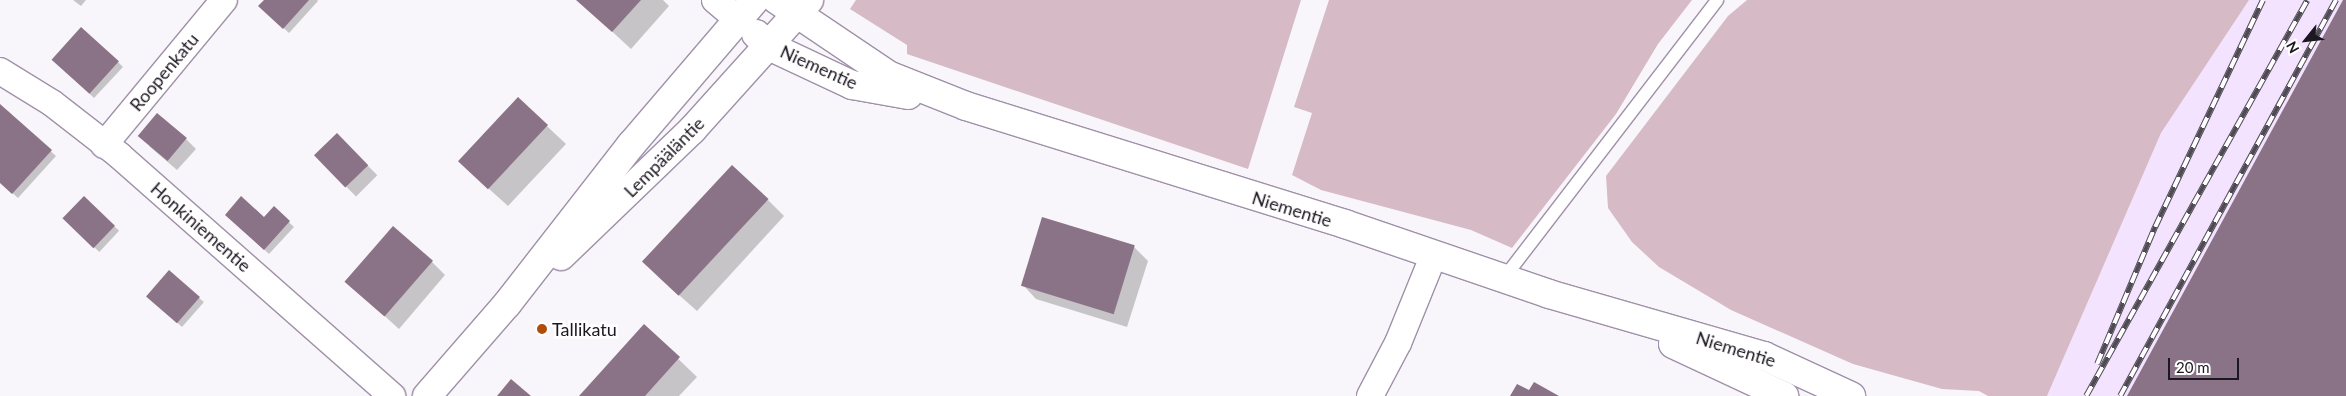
<!DOCTYPE html>
<meta charset="utf-8">
<style>
body{margin:0}
#map{position:relative;width:2346px;height:396px;overflow:hidden;background:#f9f6fb;font-family:Lato,sans-serif}
div>[style]{position:absolute}
.built>*{inset:0;background:#f4e3fe}
.green>*{inset:0;background:#d6bac6}
.shadow>*{inset:0;background:#0003;transform-origin:0 0}
.building>*{inset:0;background:#8a7387;transform-origin:0 0}
.roads{filter:drop-shadow(1px 0 #a090a9) drop-shadow(-1px 0 #a090a9) drop-shadow(0 1px #a090a9) drop-shadow(0 -1px #a090a9)}
.service>*{height:12px;margin:-6px;padding:0 6px;transform-origin:6px;border-radius:6px;background:#fff}
.minor>*{height:26px;margin:-13px;padding:0 13px;transform-origin:13px;border-radius:13px;background:#fff}
.secondary>*{height:28px;margin:-14px;padding:0 14px;transform-origin:14px;border-radius:14px;background:#fff}
.rail>*{height:5.5px;margin-top:-2.75px;transform-origin:0;background:repeating-linear-gradient(90deg,#fff 0 11px,#4f4b53 0 22px);box-sizing:border-box;border-block:1px solid #4f4b53}
.dots>*{width:14px;height:14px;translate:-50% -50%;box-sizing:border-box;border:2px solid #fff;border-radius:50%}
span{translate:-50% -50%;white-space:nowrap;text-align:center;line-height:1.15;-webkit-text-stroke:5px #fff;paint-order:stroke}
.street-label{font-size:18px;color:#1c1720}
.poi-label{font-size:18px;color:#1c1720}
.left{translate:0 -50%;text-align:left}
.north{position:absolute;left:2281px;top:15px;width:50px;height:50px;-webkit-text-stroke:4px #fff;paint-order:stroke;rotate:241deg;font-size:14px;font-weight:700;line-height:20px;text-align:center;color:#1c1720}
.north::after{content:'';display:block;margin:auto;width:18px;height:22px;background:#1c1720;clip-path:polygon(50% 0,100% 100%,50% 72%,0 100%)}
.scale{position:absolute;left:2168px;top:358px;width:71px;height:22px;box-sizing:border-box;border:2px solid #1c1720;border-top:0;padding-left:6px;font-size:15px;line-height:18px;white-space:nowrap;color:#1c1720;-webkit-text-stroke:4px #fff;paint-order:stroke}
</style>
<div id="map">
<div class="built">
<div style="clip-path:polygon(2249px 0,2346px 0,2346px 396px,2047px 396px,2161px 133px)"></div>
</div>
<div class="green">
<div style="clip-path:polygon(856px 0,1301px 0,1248px 169px,907px 54px,907px 45px,850px 9px)"></div>
<div style="clip-path:polygon(1329px 0,1692px 0,1658px 44px,1616px 114px,1512px 248px,1471px 230px,1321px 190px,1292px 175px,1312px 113px,1294px 107px)"></div>
<div style="clip-path:polygon(1747px 0,2249px 0,2161px 133px,2047px 396px,1988px 396px,1979px 391px,1942px 389px,1853px 364px,1731px 310px,1659px 267px,1632px 242px,1608px 208px,1606px 176px,1728px 16px)"></div>
</div>
<div class="shadow">
<div style="clip-path:polygon(73px 0,86px 0,81px 6px)"></div>
<div style="clip-path:polygon(266px 0,317px 0,318px 1px,289px 33px,265px 11px)"></div>
<div style="clip-path:polygon(578px 0,663px 0,669px 6px,631px 49px)"></div>
<div style="clip-path:polygon(118px 62px,123px 67px,94px 98px,58px 64px)"></div>
<div style="clip-path:polygon(518px 99px,566px 144px,508px 206px,478px 179px)"></div>
<div style="clip-path:polygon(0 105px,56px 156px,18px 198px,0 182px)"></div>
<div style="left:337px;top:135px;width:57px;height:30px;rotate:45deg"></div>
<div style="clip-path:polygon(186px 139px,196px 149px,177px 170px,149px 146px)"></div>
<div style="left:84px;top:198px;width:48px;height:29px;rotate:43deg"></div>
<div style="clip-path:polygon(768px 200px,784px 216px,697px 311px,661px 279px)"></div>
<div style="clip-path:polygon(274px 208px,294px 227px,269px 254px,231px 219px,264px 219px)"></div>
<div style="clip-path:polygon(1134px 247px,1148px 261px,1127px 327px,1036px 299px,1023px 285px)"></div>
<div style="clip-path:polygon(432px 262px,445px 275px,399px 329px,347px 282px)"></div>
<div style="clip-path:polygon(199px 298px,204px 302px,182px 327px,153px 301px)"></div>
<div style="clip-path:polygon(644px 326px,697px 377px,679px 396px,581px 396px)"></div>
</div>
<div class="building">
<div style="clip-path:polygon(264px 0,309px 0,283px 29px,258px 6px)"></div>
<div style="clip-path:polygon(576px 0,641px 0,612px 32px)"></div>
<div style="clip-path:polygon(2343px 0,2346px 0,2346px 396px,2127px 396px)"></div>
<div style="left:81px;top:27px;width:51px;height:44px;rotate:42deg"></div>
<div style="left:518px;top:97px;width:41px;height:88px;rotate:43deg"></div>
<div style="clip-path:polygon(0 104px,52px 150px,12px 194px,0 183px)"></div>
<div style="left:157px;top:113px;width:39px;height:30px;rotate:40deg"></div>
<div style="left:337px;top:133px;width:45px;height:32px;rotate:46deg"></div>
<div style="left:732px;top:165px;width:50px;height:132px;rotate:43deg"></div>
<div style="left:84px;top:196px;width:43px;height:31px;rotate:44deg"></div>
<div style="clip-path:polygon(241px 196px,264px 217px,274px 206px,290px 221px,264px 250px,225px 215px)"></div>
<div style="left:1042px;top:217px;width:97px;height:72px;rotate:17deg"></div>
<div style="left:393px;top:226px;width:53px;height:74px;rotate:41deg"></div>
<div style="left:169px;top:270px;width:41px;height:35px;rotate:41deg"></div>
<div style="clip-path:polygon(644px 324px,680px 357px,645px 396px,579px 396px)"></div>
<div style="clip-path:polygon(511px 379px,531px 396px,497px 396px)"></div>
<div style="clip-path:polygon(1534px 382px,1559px 396px,1510px 396px,1517px 384px,1529px 390px)"></div>
</div>
<div class="roads">
<div class="service">
<div style="left:1504px;top:278px;width:350px;rotate:-52.5deg"></div>
</div>
<div class="minor">
<div style="left:715px;top:0;width:31px;rotate:40deg"></div>
<div style="left:0;top:71px;width:61px;rotate:31.6deg"></div>
<div style="left:52px;top:103px;width:86px;rotate:37.9deg"></div>
<div style="left:120px;top:156px;width:363px;rotate:41.4deg"></div>
<div style="left:104px;top:145px;width:188px;rotate:-50.4deg"></div>
<div style="left:1370px;top:396px;width:60px;rotate:-62.2deg"></div>
<div style="left:1398px;top:343px;width:93px;rotate:-67.9deg"></div>
</div>
<div class="secondary">
<div style="left:777px;top:0;width:134px;rotate:34deg"></div>
<div style="left:888px;top:75px;width:84px;rotate:21.7deg"></div>
<div style="left:966px;top:106px;width:397px;rotate:17.3deg"></div>
<div style="left:1345px;top:224px;width:216px;rotate:18.9deg"></div>
<div style="left:1549px;top:294px;width:224px;rotate:16.1deg"></div>
<div style="left:1764px;top:356px;width:96px;rotate:24.7deg"></div>
<div style="left:756px;top:34px;width:18px;rotate:43deg"></div>
<div style="left:769px;top:46px;width:92px;rotate:25.2deg"></div>
<div style="left:852px;top:85px;width:57px;rotate:10.1deg"></div>
<div style="left:561px;top:256px;width:182px;rotate:-43.9deg"></div>
<div style="left:692px;top:130px;width:175px;rotate:-48deg"></div>
<div style="left:1673px;top:344px;width:123px;rotate:25.1deg"></div>
<div style="left:427px;top:396px;width:122px;rotate:-49deg"></div>
<div style="left:507px;top:304px;width:202px;rotate:-52.1deg"></div>
<div style="left:631px;top:145px;width:191px;rotate:-49.5deg"></div>
</div>
</div>
<div class="rail">
<div style="left:2097px;top:364px;width:149px;rotate:-67.1deg"></div>
<div style="left:2155px;top:227px;width:251px;rotate:-64.6deg"></div>
<div style="left:2086px;top:396px;width:453px;rotate:-60.8deg"></div>
<div style="left:2120px;top:396px;width:451px;rotate:-61.4deg"></div>
</div>
<div class="dots">
<div style="left:542px;top:329px;background:#ae4e09"></div>
</div>
<div class="street-label">
<span style="left:819px;top:67px;rotate:24deg">Niementie</span>
<span style="left:164px;top:72px;rotate:-50deg">Roopenkatu</span>
<span style="left:664px;top:157px;rotate:-45deg">Lempääläntie</span>
<span style="left:1292px;top:209px;rotate:17deg">Niementie</span>
<span style="left:201px;top:227px;rotate:41deg">Honkiniementie</span>
<span style="left:1736px;top:349px;rotate:17deg">Niementie</span>
</div>
<div class="poi-label">
<span class="left" style="left:552px;top:329px">Tallikatu</span>
</div>
<div class="north">N</div>
<div class="scale">20 m</div>
</div>
